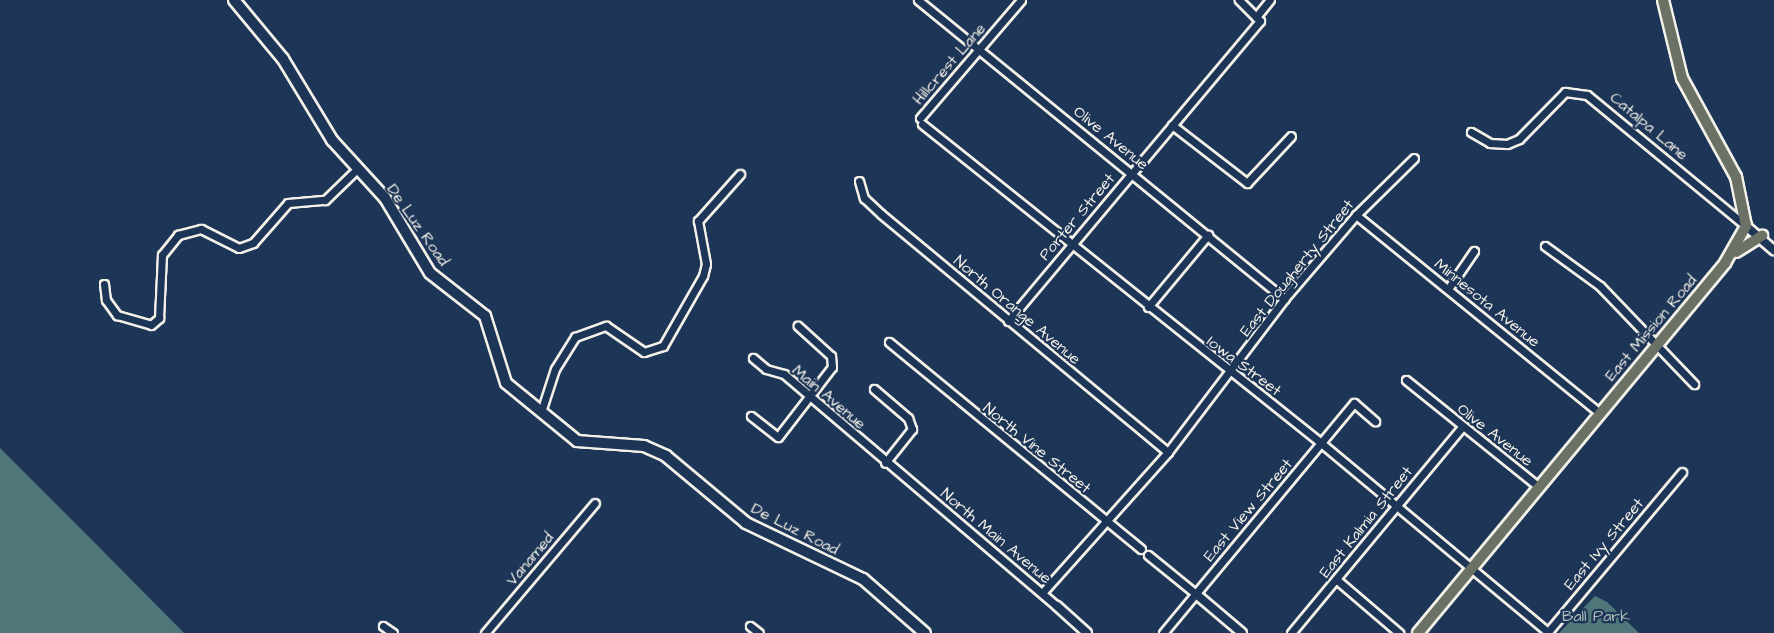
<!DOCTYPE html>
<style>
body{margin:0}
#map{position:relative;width:1774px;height:633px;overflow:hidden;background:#1d3557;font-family:"Architects Daughter",sans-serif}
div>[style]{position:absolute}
.green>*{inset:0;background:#4f7679}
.roads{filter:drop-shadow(2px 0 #f4f1e8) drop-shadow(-2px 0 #f4f1e8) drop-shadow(0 2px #f4f1e8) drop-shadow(0 -2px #f4f1e8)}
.minor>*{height:7px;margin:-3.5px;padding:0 3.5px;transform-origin:3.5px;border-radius:3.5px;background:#1d3557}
.tertiary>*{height:8px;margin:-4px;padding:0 4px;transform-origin:4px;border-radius:4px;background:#1d3557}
.secondary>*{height:10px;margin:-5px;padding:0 5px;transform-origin:5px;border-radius:5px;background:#1d3557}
.primary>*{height:10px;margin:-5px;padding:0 5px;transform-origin:5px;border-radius:5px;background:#6b7165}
span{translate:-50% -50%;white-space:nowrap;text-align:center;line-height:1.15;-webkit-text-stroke:4.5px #1d3557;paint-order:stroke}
.street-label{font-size:16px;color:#f4f1e8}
.park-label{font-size:16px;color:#b2c0bc}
</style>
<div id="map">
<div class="green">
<div style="clip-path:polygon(0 448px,90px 538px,184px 633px,0 633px)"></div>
<div style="clip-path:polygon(1595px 596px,1607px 602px,1639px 633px,1559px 633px)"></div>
</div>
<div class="roads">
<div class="minor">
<div style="left:918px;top:0;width:473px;rotate:39.2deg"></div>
<div style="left:1256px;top:17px;width:22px;rotate:-51deg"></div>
<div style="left:920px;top:118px;width:155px;rotate:-49.4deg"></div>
<div style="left:922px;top:124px;width:511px;rotate:38.64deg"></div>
<div style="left:1321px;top:443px;width:295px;rotate:39.8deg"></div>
<div style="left:1172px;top:125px;width:95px;rotate:37.7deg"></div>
<div style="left:1247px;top:183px;width:64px;rotate:-46.9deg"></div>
<div style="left:1471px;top:132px;width:22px;rotate:30deg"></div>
<div style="left:1490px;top:143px;width:17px;rotate:3deg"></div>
<div style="left:1507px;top:144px;width:13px;rotate:-23deg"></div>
<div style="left:1519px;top:139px;width:66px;rotate:-45.6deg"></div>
<div style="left:1565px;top:92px;width:22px;rotate:8deg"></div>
<div style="left:1587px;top:95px;width:206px;rotate:39.5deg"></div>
<div style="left:859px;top:181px;width:18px;rotate:74deg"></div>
<div style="left:864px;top:198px;width:23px;rotate:43deg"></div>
<div style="left:881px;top:214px;width:373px;rotate:39.7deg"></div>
<div style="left:1356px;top:215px;width:314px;rotate:39.1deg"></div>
<div style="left:1545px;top:246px;width:68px;rotate:36deg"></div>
<div style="left:1600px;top:286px;width:136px;rotate:46.2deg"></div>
<div style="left:104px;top:284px;width:16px;rotate:83deg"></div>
<div style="left:106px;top:300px;width:19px;rotate:54deg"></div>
<div style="left:117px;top:315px;width:35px;rotate:16deg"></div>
<div style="left:151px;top:325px;width:11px;rotate:-41deg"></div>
<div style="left:159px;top:318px;width:63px;rotate:-87.3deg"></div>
<div style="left:162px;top:255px;width:26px;rotate:-51deg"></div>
<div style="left:178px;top:235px;width:24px;rotate:-15deg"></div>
<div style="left:201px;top:229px;width:42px;rotate:26.6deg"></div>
<div style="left:239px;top:248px;width:15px;rotate:-20deg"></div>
<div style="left:253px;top:243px;width:53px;rotate:-48.8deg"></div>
<div style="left:288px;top:203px;width:37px;rotate:-5deg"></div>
<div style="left:325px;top:200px;width:43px;rotate:-44.1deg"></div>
<div style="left:1448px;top:289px;width:46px;rotate:-55.6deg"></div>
<div style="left:1148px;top:307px;width:94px;rotate:-50.2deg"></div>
<div style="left:1008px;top:321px;width:392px;rotate:-50deg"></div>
<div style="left:1260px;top:21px;width:30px;rotate:-135deg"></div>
<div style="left:889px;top:342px;width:326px;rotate:39.4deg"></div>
<div style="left:753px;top:358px;width:17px;rotate:40deg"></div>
<div style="left:766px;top:369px;width:19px;rotate:16deg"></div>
<div style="left:784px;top:374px;width:358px;rotate:40.4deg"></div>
<div style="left:1406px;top:380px;width:171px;rotate:38.8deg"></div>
<div style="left:874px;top:389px;width:45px;rotate:40.5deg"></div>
<div style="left:908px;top:418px;width:12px;rotate:70deg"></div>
<div style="left:912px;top:429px;width:43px;rotate:128.5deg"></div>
<div style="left:541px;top:412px;width:45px;rotate:-72deg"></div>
<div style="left:555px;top:369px;width:38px;rotate:-58deg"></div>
<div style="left:575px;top:337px;width:33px;rotate:-20deg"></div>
<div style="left:606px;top:326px;width:46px;rotate:34.4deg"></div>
<div style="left:644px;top:352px;width:20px;rotate:-18deg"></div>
<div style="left:663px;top:346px;width:81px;rotate:-60.3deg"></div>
<div style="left:703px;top:276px;width:12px;rotate:-76deg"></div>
<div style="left:706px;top:264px;width:44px;rotate:-100.5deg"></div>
<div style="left:698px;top:221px;width:63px;rotate:-48.2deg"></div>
<div style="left:751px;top:416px;width:34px;rotate:38deg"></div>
<div style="left:778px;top:437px;width:88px;rotate:-52.4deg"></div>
<div style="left:832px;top:367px;width:11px;rotate:-95deg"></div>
<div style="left:831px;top:356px;width:45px;rotate:-137.7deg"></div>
<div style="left:1148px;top:555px;width:62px;rotate:39.1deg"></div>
<div style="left:1337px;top:580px;width:82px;rotate:40.5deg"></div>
<div style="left:1042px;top:593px;width:189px;rotate:-48.2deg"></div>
<div style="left:1168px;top:452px;width:192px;rotate:-52.8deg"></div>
<div style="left:1284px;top:299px;width:111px;rotate:-49.4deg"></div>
<div style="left:1356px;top:215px;width:81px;rotate:-44.5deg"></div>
<div style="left:383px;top:626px;width:12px;rotate:35deg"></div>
<div style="left:750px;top:626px;width:11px;rotate:38deg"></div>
<div style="left:485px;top:633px;width:170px;rotate:-49.8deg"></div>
<div style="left:1163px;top:633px;width:299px;rotate:-50.3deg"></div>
<div style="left:1354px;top:403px;width:28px;rotate:41deg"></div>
<div style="left:1291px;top:633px;width:268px;rotate:-50.3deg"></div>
<div style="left:1547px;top:633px;width:210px;rotate:-50deg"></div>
</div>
<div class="tertiary">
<div style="left:1746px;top:226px;width:37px;rotate:41deg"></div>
<div style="left:1196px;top:594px;width:60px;rotate:40.3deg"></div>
<div style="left:1057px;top:606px;width:40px;rotate:42deg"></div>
</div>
<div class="secondary">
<div style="left:234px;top:0;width:77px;rotate:50.3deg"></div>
<div style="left:283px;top:59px;width:95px;rotate:58.8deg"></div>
<div style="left:332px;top:140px;width:79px;rotate:47.6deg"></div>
<div style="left:385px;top:198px;width:87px;rotate:59deg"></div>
<div style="left:430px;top:273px;width:70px;rotate:38deg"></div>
<div style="left:485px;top:316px;width:70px;rotate:72.6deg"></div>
<div style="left:506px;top:383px;width:92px;rotate:39.2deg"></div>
<div style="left:577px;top:441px;width:67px;rotate:4.3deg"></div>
<div style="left:644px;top:446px;width:24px;rotate:24deg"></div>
<div style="left:666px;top:456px;width:104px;rotate:39.9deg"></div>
<div style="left:746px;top:523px;width:130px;rotate:25.6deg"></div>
<div style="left:863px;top:579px;width:82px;rotate:41.1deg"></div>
</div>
<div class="primary">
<div style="left:1736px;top:252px;width:31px;rotate:-32deg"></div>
<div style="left:1418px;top:633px;width:481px;rotate:-50.3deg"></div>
<div style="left:1725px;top:263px;width:43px;rotate:-60.4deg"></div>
<div style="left:1746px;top:226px;width:50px;rotate:-101.5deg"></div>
<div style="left:1736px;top:177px;width:113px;rotate:-118.6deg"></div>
<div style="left:1682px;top:78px;width:80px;rotate:-103.7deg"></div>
</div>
</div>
<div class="street-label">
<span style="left:949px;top:64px;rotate:-49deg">Hillcrest Lane</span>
<span style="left:1649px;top:126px;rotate:40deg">Catalpa Lane</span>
<span style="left:1111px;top:138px;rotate:39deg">Olive Avenue</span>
<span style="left:1077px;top:217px;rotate:-50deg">Porter Street</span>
<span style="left:418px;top:225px;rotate:55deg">De Luz Road</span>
<span style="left:1297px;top:268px;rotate:-51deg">East Dougherty Street</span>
<span style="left:1487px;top:303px;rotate:39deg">Minnesota Avenue</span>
<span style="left:1017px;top:310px;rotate:40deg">North Orange Avenue</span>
<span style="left:1651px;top:328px;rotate:-50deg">East Mission Road</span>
<span style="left:1244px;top:366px;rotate:37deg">Iowa Street</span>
<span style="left:829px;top:397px;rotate:40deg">Main Avenue</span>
<span style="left:1495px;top:435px;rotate:38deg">Olive Avenue</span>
<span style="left:1037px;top:448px;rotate:39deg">North Vine Street</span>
<span style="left:1248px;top:510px;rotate:-50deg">East View Street</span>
<span style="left:1366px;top:522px;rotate:-51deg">East Kalmia Street</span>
<span style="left:795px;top:529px;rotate:27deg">De Luz Road</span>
<span style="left:996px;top:536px;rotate:40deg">North Main Avenue</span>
<span style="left:1604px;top:544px;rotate:-50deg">East Ivy Street</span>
<span style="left:530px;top:559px;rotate:-50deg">Vanamed</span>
</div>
<div class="park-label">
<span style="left:1596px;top:616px">Ball Park</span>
</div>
</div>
